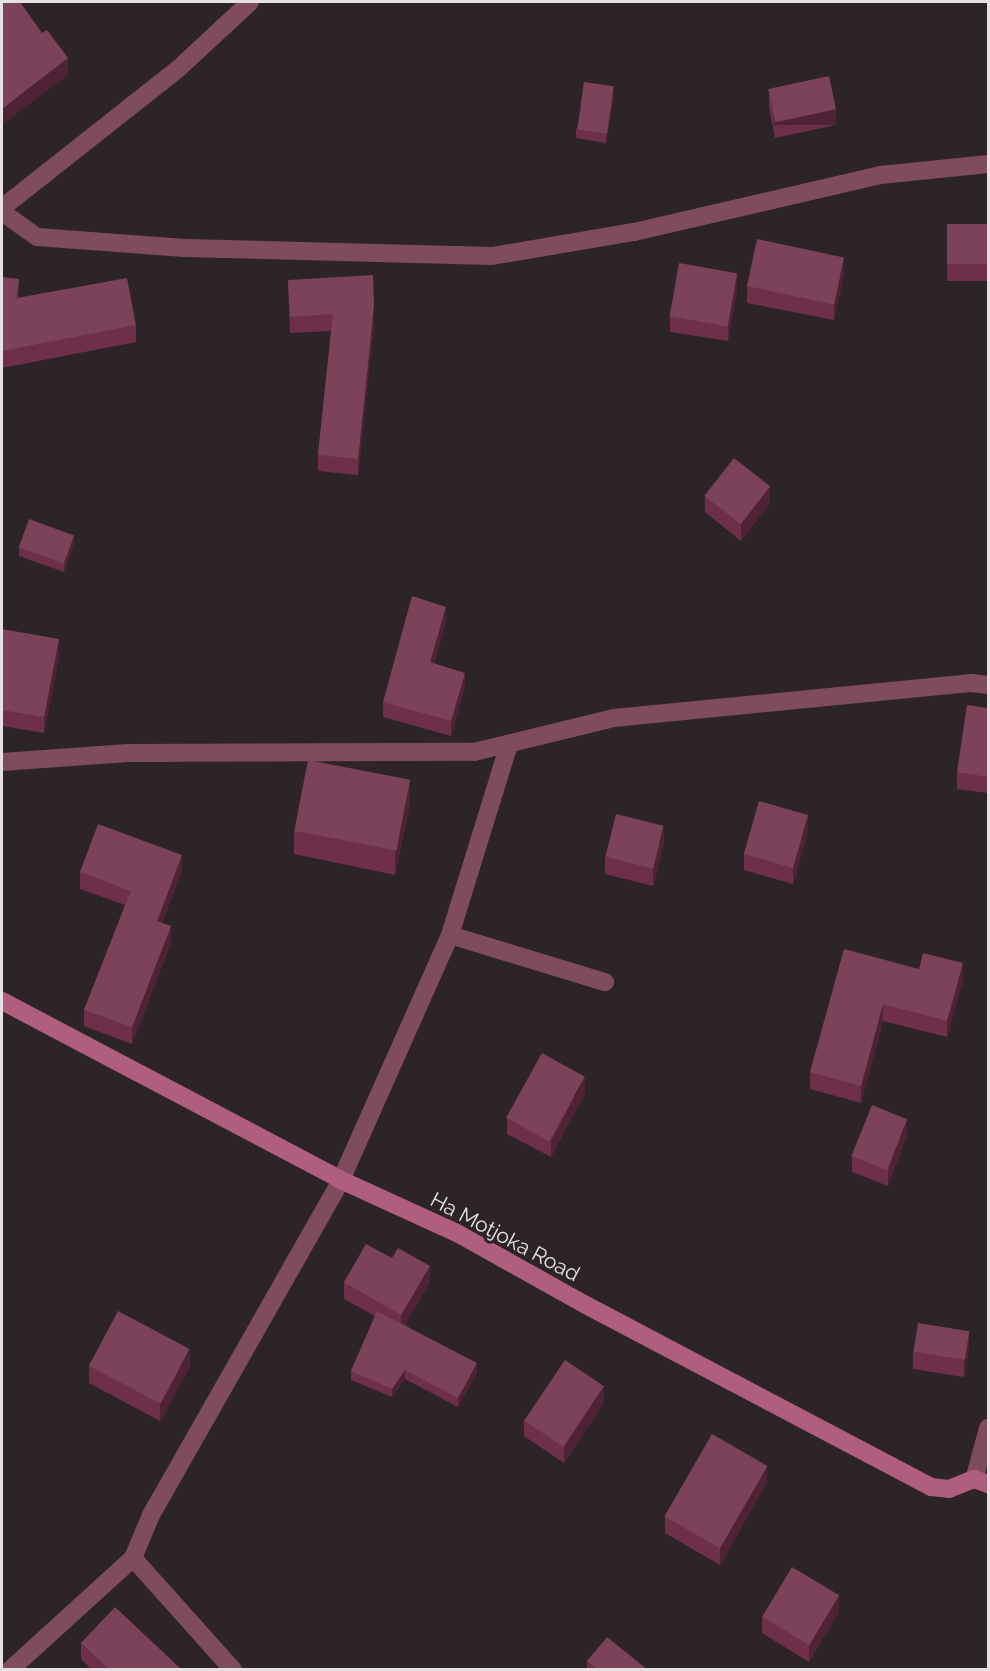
<!DOCTYPE html>
<style>
body{margin:0}
#map{position:relative;width:990px;height:1671px;overflow:hidden;background:#2d2427;font-family:Raleway,sans-serif}
div>[style]{position:absolute}
.lane>*{height:18px;margin:-9px;padding:0 9px;transform-origin:9px;border-radius:9px;background:#7e4c5e}
.street>*{height:18px;margin:-9px;padding:0 9px;transform-origin:9px;border-radius:9px;background:#7e4c5e}
.secondary>*{height:18px;margin:-9px;padding:0 9px;transform-origin:9px;border-radius:9px;background:#af5e7d}
.wall>*{inset:0;background:#6e2f4a;transform-origin:0 0}
.shaded-wall>*{inset:0;background:#4f2335;transform-origin:0 0}
.building>*{inset:0;background:#7b425a;transform-origin:0 0}
span{translate:-50% -50%;white-space:nowrap;text-align:center;line-height:1.15;-webkit-text-stroke:6px #2d2427;paint-order:stroke}
.street-label{font-size:21px;color:#e8e1e3}
.frame{position:absolute;inset:0;border:3px solid #e8e1e3;pointer-events:none}
</style>
<div id="map">
<div class="lane">
<div style="left:450px;top:935px;width:162px;rotate:16.9deg"></div>
</div>
<div class="street">
<div style="left:2px;top:208px;width:224px;rotate:-38.3deg"></div>
<div style="left:178px;top:69px;width:98px;rotate:-42.9deg"></div>
<div style="left:2px;top:212px;width:43px;rotate:35.5deg"></div>
<div style="left:37px;top:237px;width:148px;rotate:4.3deg"></div>
<div style="left:185px;top:248px;width:307px;rotate:1.5deg"></div>
<div style="left:492px;top:256px;width:144px;rotate:-9.6deg"></div>
<div style="left:634px;top:232px;width:253px;rotate:-13deg"></div>
<div style="left:880px;top:175px;width:109px;rotate:-5.8deg"></div>
<div style="left:2px;top:762px;width:126px;rotate:-4.1deg"></div>
<div style="left:128px;top:753px;width:346px;rotate:-0.2deg"></div>
<div style="left:474px;top:752px;width:144px;rotate:-13.7deg"></div>
<div style="left:614px;top:718px;width:360px;rotate:-5.6deg"></div>
<div style="left:972px;top:683px;width:16px;rotate:7deg"></div>
<div style="left:974px;top:1480px;width:54px;rotate:-74.9deg"></div>
<div style="left:133px;top:1558px;width:150px;rotate:48.2deg"></div>
<div style="left:10px;top:1670px;width:166px;rotate:-42.3deg"></div>
<div style="left:133px;top:1558px;width:47px;rotate:-67.3deg"></div>
<div style="left:151px;top:1515px;width:385px;rotate:-60.4deg"></div>
<div style="left:341px;top:1180px;width:268px;rotate:-66deg"></div>
<div style="left:450px;top:935px;width:200px;rotate:-72.8deg"></div>
</div>
<div class="secondary">
<div style="left:2px;top:1001px;width:383px;rotate:27.8deg"></div>
<div style="left:341px;top:1180px;width:128px;rotate:24.6deg"></div>
<div style="left:457px;top:1233px;width:145px;rotate:29.2deg"></div>
<div style="left:584px;top:1304px;width:392px;rotate:27.8deg"></div>
<div style="left:931px;top:1487px;width:18px;rotate:6deg"></div>
<div style="left:949px;top:1489px;width:27px;rotate:-22deg"></div>
<div style="left:974px;top:1479px;width:15px;rotate:20deg"></div>
</div>
<div class="wall">
<div style="clip-path:polygon(769px 90px,836px 125px,775px 138px,769px 107px)"></div>
<div style="clip-path:polygon(614px 95px,606px 143px,576px 138px,576px 129px)"></div>
<div style="left:988px;top:224px;width:57px;height:41px;rotate:90deg"></div>
<div style="clip-path:polygon(844px 274px,834px 320px,747px 303px,747px 286px)"></div>
<div style="clip-path:polygon(2px 277px,19px 298px,136px 325px,136px 342px,2px 368px)"></div>
<div style="clip-path:polygon(288px 280px,374px 322px,358px 475px,318px 471px,318px 455px,331px 331px,290px 333px)"></div>
<div style="clip-path:polygon(737px 289px,728px 341px,670px 332px,670px 316px)"></div>
<div style="clip-path:polygon(705px 496px,770px 503px,741px 541px,705px 512px)"></div>
<div style="clip-path:polygon(74px 543px,64px 572px,19px 556px,19px 547px)"></div>
<div style="clip-path:polygon(446px 621px,434px 664px,465px 687px,451px 736px,383px 717px,383px 702px)"></div>
<div style="clip-path:polygon(2px 629px,59px 656px,44px 733px,2px 726px)"></div>
<div style="clip-path:polygon(988px 708px,988px 793px,957px 789px,957px 772px)"></div>
<div style="clip-path:polygon(410px 803px,395px 875px,294px 854px,294px 831px)"></div>
<div style="clip-path:polygon(808px 831px,793px 884px,744px 870px,744px 854px)"></div>
<div style="clip-path:polygon(664px 842px,653px 886px,605px 874px,605px 857px)"></div>
<div style="clip-path:polygon(182px 871px,162px 923px,171px 943px,132px 1044px,84px 1026px,84px 1010px,125px 905px,80px 889px,80px 872px)"></div>
<div style="clip-path:polygon(919px 969px,963px 980px,947px 1037px,883px 1021px,861px 1103px,810px 1089px,810px 1072px)"></div>
<div style="clip-path:polygon(585px 1093px,551px 1157px,507px 1134px,507px 1118px)"></div>
<div style="clip-path:polygon(907px 1135px,888px 1186px,852px 1172px,852px 1156px)"></div>
<div style="clip-path:polygon(344px 1282px,430px 1282px,405px 1325px,477px 1372px,458px 1407px,405px 1379px,392px 1397px,351px 1380px,351px 1371px,375px 1316px,344px 1299px)"></div>
<div style="clip-path:polygon(969px 1348px,964px 1377px,913px 1369px,913px 1352px)"></div>
<div style="clip-path:polygon(89px 1366px,190px 1366px,160px 1421px,89px 1383px)"></div>
<div style="clip-path:polygon(604px 1402px,564px 1463px,524px 1436px,524px 1420px)"></div>
<div style="clip-path:polygon(767px 1482px,720px 1565px,665px 1533px,665px 1517px)"></div>
<div style="clip-path:polygon(839px 1612px,809px 1662px,762px 1633px,762px 1617px)"></div>
<div style="clip-path:polygon(81px 1643px,181px 1670px,92px 1670px,81px 1659px)"></div>
<div style="clip-path:polygon(587px 1661px,648px 1670px,587px 1670px)"></div>
</div>
<div class="shaded-wall">
<div style="clip-path:polygon(68px 58px,68px 75px,2px 125px,2px 109px)"></div>
<div style="clip-path:polygon(614px 86px,614px 95px,606px 143px,606px 134px)"></div>
<div style="left:836px;top:109px;width:16px;height:62px;rotate:90deg"></div>
<div style="clip-path:polygon(844px 257px,844px 274px,834px 320px,834px 304px)"></div>
<div style="clip-path:polygon(737px 273px,737px 289px,728px 341px,728px 325px)"></div>
<div style="clip-path:polygon(19px 279px,19px 296px,17px 315px,17px 298px)"></div>
<div style="clip-path:polygon(374px 305px,374px 322px,358px 475px,358px 459px)"></div>
<div style="clip-path:polygon(770px 486px,770px 503px,741px 541px,741px 524px)"></div>
<div style="clip-path:polygon(74px 535px,74px 543px,64px 572px,64px 563px)"></div>
<div style="clip-path:polygon(446px 607px,446px 621px,430px 677px,430px 662px)"></div>
<div style="clip-path:polygon(59px 639px,59px 656px,44px 733px,44px 717px)"></div>
<div style="clip-path:polygon(465px 673px,465px 687px,451px 736px,451px 721px)"></div>
<div style="clip-path:polygon(410px 780px,410px 803px,395px 875px,395px 852px)"></div>
<div style="clip-path:polygon(808px 815px,808px 831px,793px 884px,793px 868px)"></div>
<div style="clip-path:polygon(664px 826px,664px 842px,653px 886px,653px 870px)"></div>
<div style="clip-path:polygon(182px 855px,182px 871px,157px 937px,157px 921px)"></div>
<div style="clip-path:polygon(171px 926px,171px 943px,132px 1044px,132px 1027px)"></div>
<div style="clip-path:polygon(963px 963px,963px 980px,947px 1037px,947px 1021px)"></div>
<div style="clip-path:polygon(883px 1004px,883px 1021px,861px 1103px,861px 1086px)"></div>
<div style="clip-path:polygon(585px 1077px,585px 1093px,551px 1157px,551px 1141px)"></div>
<div style="clip-path:polygon(907px 1119px,907px 1135px,888px 1186px,888px 1170px)"></div>
<div style="clip-path:polygon(430px 1266px,430px 1282px,401px 1332px,401px 1315px)"></div>
<div style="clip-path:polygon(969px 1331px,969px 1348px,964px 1377px,964px 1360px)"></div>
<div style="clip-path:polygon(190px 1349px,190px 1366px,160px 1421px,160px 1404px)"></div>
<div style="clip-path:polygon(477px 1363px,477px 1372px,458px 1407px,458px 1398px)"></div>
<div style="clip-path:polygon(405px 1370px,405px 1379px,392px 1397px,392px 1389px)"></div>
<div style="clip-path:polygon(604px 1386px,604px 1402px,564px 1463px,564px 1447px)"></div>
<div style="clip-path:polygon(767px 1466px,767px 1482px,720px 1565px,720px 1548px)"></div>
<div style="clip-path:polygon(839px 1595px,839px 1612px,809px 1662px,809px 1645px)"></div>
</div>
<div class="building">
<div style="clip-path:polygon(2px 2px,20px 2px,42px 33px,47px 30px,68px 58px,2px 109px)"></div>
<div style="left:829px;top:76px;width:34px;height:62px;rotate:78deg"></div>
<div style="left:584px;top:82px;width:30px;height:48px;rotate:8deg"></div>
<div style="left:988px;top:224px;width:40px;height:41px;rotate:90deg"></div>
<div style="left:757px;top:239px;width:89px;height:48px;rotate:12deg"></div>
<div style="left:679px;top:263px;width:59px;height:54px;rotate:10deg"></div>
<div style="clip-path:polygon(373px 275px,374px 305px,358px 459px,318px 455px,333px 314px,290px 317px,288px 280px)"></div>
<div style="clip-path:polygon(2px 277px,19px 279px,17px 298px,127px 278px,136px 325px,2px 351px)"></div>
<div style="left:734px;top:458px;width:46px;height:48px;rotate:38deg"></div>
<div style="left:29px;top:519px;width:48px;height:30px;rotate:20deg"></div>
<div style="clip-path:polygon(412px 596px,446px 607px,430px 662px,465px 673px,451px 721px,383px 702px)"></div>
<div style="clip-path:polygon(2px 629px,59px 639px,44px 717px,2px 710px)"></div>
<div style="clip-path:polygon(967px 705px,988px 708px,988px 777px,957px 772px)"></div>
<div style="left:308px;top:760px;width:104px;height:72px;rotate:11deg"></div>
<div style="left:759px;top:801px;width:51px;height:55px;rotate:16deg"></div>
<div style="left:616px;top:814px;width:49px;height:44px;rotate:14deg"></div>
<div style="clip-path:polygon(98px 824px,182px 855px,157px 921px,171px 926px,132px 1027px,84px 1010px,131px 891px,80px 872px)"></div>
<div style="clip-path:polygon(844px 949px,919px 969px,923px 953px,963px 963px,947px 1021px,883px 1004px,861px 1086px,810px 1072px)"></div>
<div style="left:542px;top:1053px;width:49px;height:74px;rotate:29deg"></div>
<div style="left:872px;top:1105px;width:38px;height:55px;rotate:22deg"></div>
<div style="clip-path:polygon(366px 1244px,392px 1258px,398px 1248px,430px 1266px,401px 1315px,344px 1282px)"></div>
<div style="left:118px;top:1311px;width:81px;height:62px;rotate:28deg"></div>
<div style="clip-path:polygon(377px 1311px,477px 1363px,458px 1398px,405px 1370px,392px 1389px,351px 1371px)"></div>
<div style="left:918px;top:1323px;width:52px;height:29px;rotate:9deg"></div>
<div style="left:565px;top:1360px;width:47px;height:73px;rotate:34deg"></div>
<div style="left:712px;top:1434px;width:64px;height:95px;rotate:30deg"></div>
<div style="left:792px;top:1567px;width:55px;height:58px;rotate:31deg"></div>
<div style="clip-path:polygon(115px 1607px,180px 1668px,181px 1670px,110px 1670px,81px 1643px)"></div>
<div style="clip-path:polygon(607px 1637px,648px 1670px,598px 1670px,587px 1661px)"></div>
</div>
<div class="street-label">
<span style="left:505px;top:1237px;rotate:28deg">Ha Motjoka Road</span>
</div>
<div class="frame"></div>
</div>
